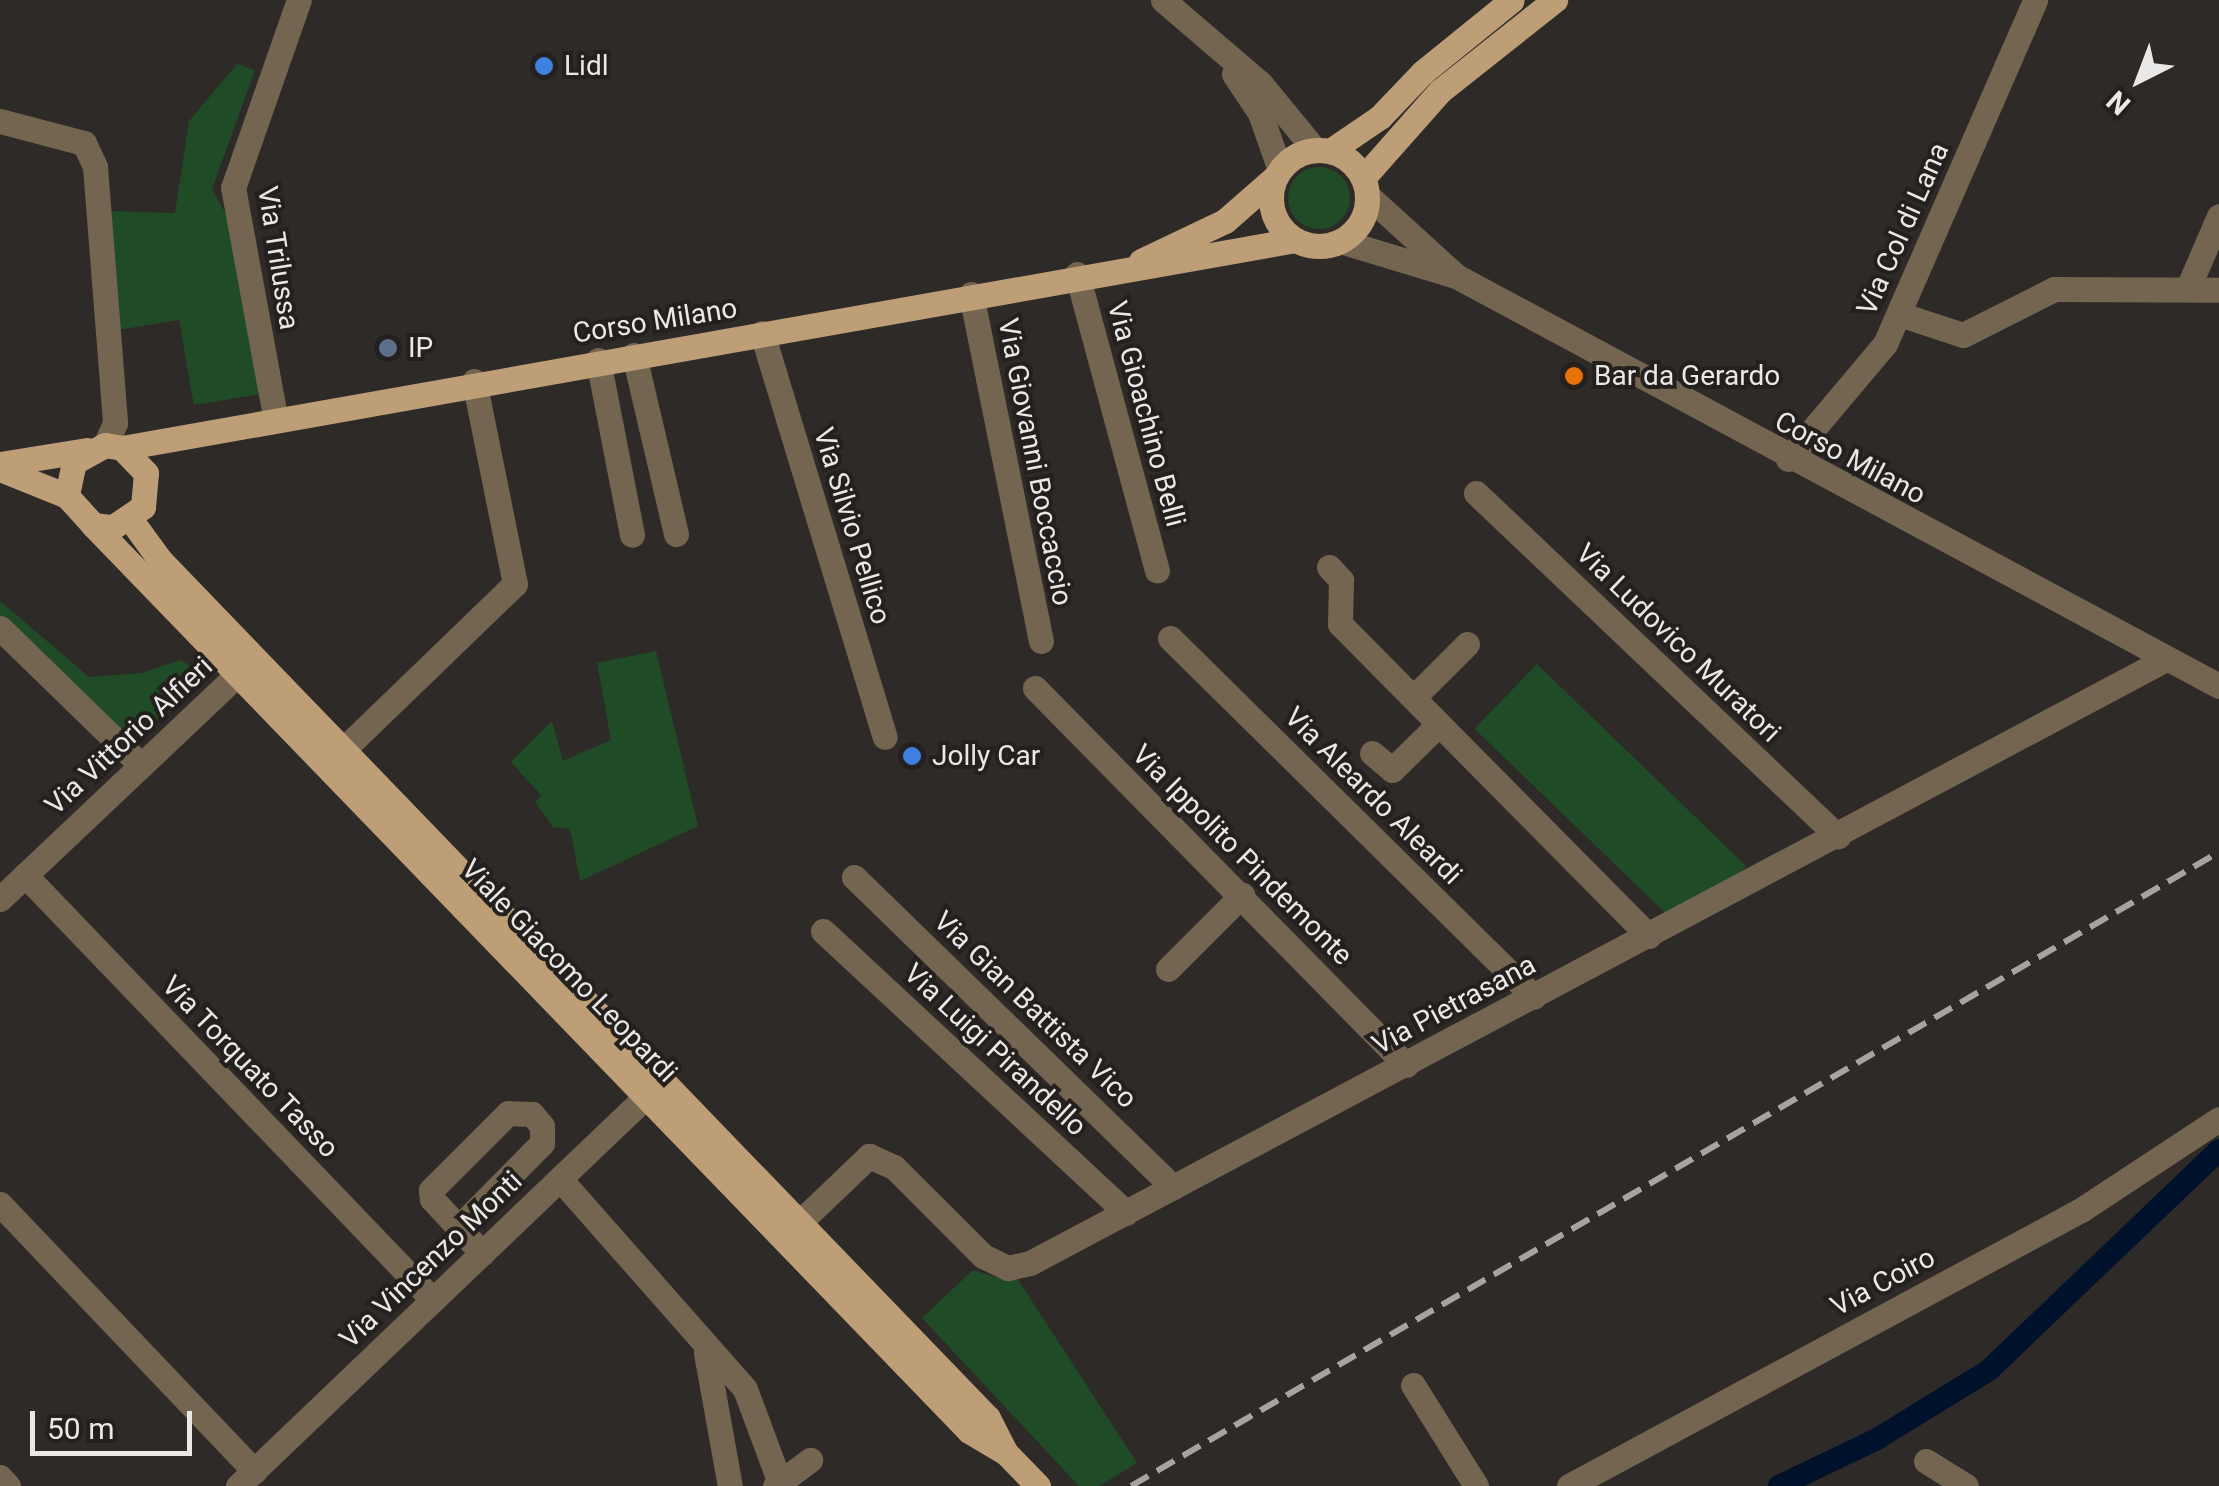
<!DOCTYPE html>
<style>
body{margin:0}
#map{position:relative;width:2219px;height:1486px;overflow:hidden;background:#2d2a28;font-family:Roboto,sans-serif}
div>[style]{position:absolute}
.green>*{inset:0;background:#204b27;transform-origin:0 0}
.round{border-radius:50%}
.canal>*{height:22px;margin:-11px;padding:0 11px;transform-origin:11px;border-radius:11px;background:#00112b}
.minor>*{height:25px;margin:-12.5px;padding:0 12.5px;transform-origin:12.5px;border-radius:12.5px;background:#746551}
.major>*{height:25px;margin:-12.5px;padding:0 12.5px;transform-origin:12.5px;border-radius:12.5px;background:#be9e76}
.major>.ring{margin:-12.5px;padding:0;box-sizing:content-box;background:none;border:25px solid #be9e76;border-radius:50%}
.rail>*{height:6px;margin-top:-3px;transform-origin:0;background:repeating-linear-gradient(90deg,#a6a4a2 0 20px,transparent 0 30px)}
.dots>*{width:28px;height:28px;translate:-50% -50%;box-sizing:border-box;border:5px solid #23201e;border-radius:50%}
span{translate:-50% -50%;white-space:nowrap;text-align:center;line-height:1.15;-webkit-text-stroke:8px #23201e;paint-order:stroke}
.poi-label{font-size:28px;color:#ebe9e7}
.left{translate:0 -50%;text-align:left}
.street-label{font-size:28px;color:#ebe9e7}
.north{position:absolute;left:2089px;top:30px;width:100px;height:100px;-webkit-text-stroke:8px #23201e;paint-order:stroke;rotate:222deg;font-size:28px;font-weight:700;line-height:40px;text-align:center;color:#ebe9e7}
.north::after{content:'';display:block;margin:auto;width:35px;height:45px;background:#ebe9e7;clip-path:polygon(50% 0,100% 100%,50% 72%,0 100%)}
.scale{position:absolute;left:30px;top:1411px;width:162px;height:45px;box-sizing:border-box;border:5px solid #ebe9e7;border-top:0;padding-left:12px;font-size:30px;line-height:35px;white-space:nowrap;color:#ebe9e7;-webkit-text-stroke:8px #23201e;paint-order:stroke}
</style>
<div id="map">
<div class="green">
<div style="clip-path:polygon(237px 64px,255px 70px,212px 189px,234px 229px,262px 394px,194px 405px,179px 320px,118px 330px,107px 211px,175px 213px,189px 121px)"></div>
<div class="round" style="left:1288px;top:167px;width:62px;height:62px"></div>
<div style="clip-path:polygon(0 601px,89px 677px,141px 673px,181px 660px,202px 674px,131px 746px,0 619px)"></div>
<div style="clip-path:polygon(656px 651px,698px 826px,580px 881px,570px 829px,553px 827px,535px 802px,541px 795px,511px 762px,552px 721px,563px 761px,611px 740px,597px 663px)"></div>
<div style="left:1537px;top:664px;width:291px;height:90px;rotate:44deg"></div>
<div style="clip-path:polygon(973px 1270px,1008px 1281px,1017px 1278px,1137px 1463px,1099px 1486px,1079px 1486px,922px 1318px)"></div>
</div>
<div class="canal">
<div style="left:1779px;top:1486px;width:109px;rotate:-25.6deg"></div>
<div style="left:1877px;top:1439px;width:132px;rotate:-31.6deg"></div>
<div style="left:1989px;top:1370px;width:318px;rotate:-43.7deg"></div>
</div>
<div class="minor">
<div style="left:1163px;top:0;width:128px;rotate:40.6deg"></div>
<div style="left:1260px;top:83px;width:87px;rotate:50.6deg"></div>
<div style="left:1234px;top:74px;width:47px;rotate:56.3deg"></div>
<div style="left:1260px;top:113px;width:60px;rotate:70.7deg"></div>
<div style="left:0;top:121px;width:87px;rotate:14.7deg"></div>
<div style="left:84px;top:143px;width:26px;rotate:65deg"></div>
<div style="left:95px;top:167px;width:257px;rotate:85.5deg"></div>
<div style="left:115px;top:423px;width:24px;rotate:114deg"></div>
<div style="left:1367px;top:195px;width:120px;rotate:42.3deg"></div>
<div style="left:1456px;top:276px;width:866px;rotate:28.25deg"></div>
<div style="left:1340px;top:241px;width:121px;rotate:16.8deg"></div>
<div style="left:1077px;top:274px;width:307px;rotate:74.9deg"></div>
<div style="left:2188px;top:288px;width:78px;rotate:-66.7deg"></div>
<div style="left:971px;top:294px;width:354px;rotate:78.6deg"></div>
<div style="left:1899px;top:314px;width:67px;rotate:18.2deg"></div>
<div style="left:1963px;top:335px;width:102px;rotate:-26.8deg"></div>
<div style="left:2054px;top:289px;width:165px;rotate:0.3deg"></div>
<div style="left:762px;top:333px;width:422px;rotate:73.1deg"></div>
<div style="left:634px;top:355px;width:184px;rotate:76.8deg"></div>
<div style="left:598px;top:360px;width:178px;rotate:79deg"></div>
<div style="left:275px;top:416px;width:232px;rotate:-100.4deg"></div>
<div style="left:233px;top:188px;width:199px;rotate:-70.7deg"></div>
<div style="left:1788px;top:459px;width:150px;rotate:-49.9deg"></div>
<div style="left:1885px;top:344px;width:375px;rotate:-66.4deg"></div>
<div style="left:1476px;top:493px;width:499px;rotate:43.5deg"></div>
<div style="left:1329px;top:567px;width:18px;rotate:47deg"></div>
<div style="left:1341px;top:580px;width:44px;rotate:91.3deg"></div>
<div style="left:1340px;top:624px;width:439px;rotate:45.3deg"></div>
<div style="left:0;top:628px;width:197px;rotate:44.2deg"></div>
<div style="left:1170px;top:638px;width:511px;rotate:44.6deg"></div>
<div style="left:1035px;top:688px;width:529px;rotate:45.46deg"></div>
<div style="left:1414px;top:697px;width:75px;rotate:-45deg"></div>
<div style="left:345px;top:748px;width:236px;rotate:-44deg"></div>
<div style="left:515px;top:584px;width:207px;rotate:-101.4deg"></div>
<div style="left:1372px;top:753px;width:26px;rotate:40deg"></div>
<div style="left:1392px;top:770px;width:63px;rotate:-44.4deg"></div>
<div style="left:25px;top:875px;width:589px;rotate:46.17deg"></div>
<div style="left:854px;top:877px;width:445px;rotate:44.2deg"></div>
<div style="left:0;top:899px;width:347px;rotate:-43.4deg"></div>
<div style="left:823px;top:931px;width:414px;rotate:42.9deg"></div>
<div style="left:1168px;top:969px;width:105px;rotate:-45deg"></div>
<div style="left:560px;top:1179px;width:280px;rotate:48.6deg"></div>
<div style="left:745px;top:1389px;width:100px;rotate:69.6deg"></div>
<div style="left:0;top:1204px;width:369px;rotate:46.4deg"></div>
<div style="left:802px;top:1220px;width:93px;rotate:-43.7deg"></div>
<div style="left:869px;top:1156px;width:27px;rotate:24deg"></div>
<div style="left:894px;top:1167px;width:126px;rotate:45deg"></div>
<div style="left:983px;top:1256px;width:28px;rotate:26deg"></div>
<div style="left:1008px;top:1268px;width:23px;rotate:-13deg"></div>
<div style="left:1030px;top:1263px;width:1287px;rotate:-28deg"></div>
<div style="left:459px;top:1227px;width:118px;rotate:-45.3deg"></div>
<div style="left:542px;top:1143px;width:17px;rotate:-90deg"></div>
<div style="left:542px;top:1126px;width:16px;rotate:-130deg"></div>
<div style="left:532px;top:1114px;width:24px;rotate:-178deg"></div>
<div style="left:508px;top:1113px;width:109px;rotate:135deg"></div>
<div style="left:431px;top:1190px;width:9px;rotate:84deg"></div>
<div style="left:432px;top:1199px;width:74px;rotate:47.2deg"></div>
<div style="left:706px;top:1353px;width:135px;rotate:79.8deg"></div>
<div style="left:1413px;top:1385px;width:119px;rotate:58deg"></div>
<div style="left:1926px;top:1461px;width:47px;rotate:32deg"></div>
<div style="left:0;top:1477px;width:12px;rotate:48deg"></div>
<div style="left:238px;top:1486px;width:582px;rotate:-43.68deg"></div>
<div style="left:775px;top:1486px;width:44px;rotate:-36.6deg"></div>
<div style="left:1569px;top:1486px;width:582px;rotate:-28.33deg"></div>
<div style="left:2081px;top:1210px;width:165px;rotate:-33.4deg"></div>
</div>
<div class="major">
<div class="ring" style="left:1271px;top:150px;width:71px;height:71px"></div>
<div style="left:1330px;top:151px;width:60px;rotate:-34.2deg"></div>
<div style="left:1380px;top:117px;width:62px;rotate:-46.3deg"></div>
<div style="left:1423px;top:72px;width:114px;rotate:-39deg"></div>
<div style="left:1363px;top:178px;width:116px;rotate:-48.5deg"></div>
<div style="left:1440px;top:91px;width:147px;rotate:-38.4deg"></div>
<div style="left:1141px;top:261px;width:93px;rotate:-25.5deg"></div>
<div style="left:1225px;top:221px;width:67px;rotate:-41.3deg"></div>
<div style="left:122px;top:448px;width:1192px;rotate:-10.05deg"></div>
<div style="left:0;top:464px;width:88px;rotate:-9.1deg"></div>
<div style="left:0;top:469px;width:72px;rotate:21.9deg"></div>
<div style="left:67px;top:496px;width:39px;rotate:48deg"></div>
<div style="left:93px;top:525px;width:20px;rotate:6deg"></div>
<div style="left:113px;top:527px;width:36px;rotate:-34deg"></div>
<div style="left:143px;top:507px;width:34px;rotate:-85deg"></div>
<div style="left:146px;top:473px;width:35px;rotate:-134deg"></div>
<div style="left:122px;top:448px;width:17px;rotate:-170deg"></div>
<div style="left:105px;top:445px;width:35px;rotate:151deg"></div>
<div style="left:74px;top:462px;width:35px;rotate:102deg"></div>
<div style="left:131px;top:520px;width:49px;rotate:54.1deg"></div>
<div style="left:160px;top:560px;width:1192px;rotate:46.02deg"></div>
<div style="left:988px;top:1418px;width:39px;rotate:63deg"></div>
<div style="left:93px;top:525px;width:1260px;rotate:45.96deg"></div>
<div style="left:969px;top:1431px;width:43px;rotate:30.7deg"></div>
<div style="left:1006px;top:1453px;width:46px;rotate:45.9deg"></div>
</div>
<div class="rail">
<div style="left:1131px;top:1486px;width:1259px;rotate:-30.23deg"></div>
</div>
<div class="dots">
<div style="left:544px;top:66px;background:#3f7fe0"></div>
<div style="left:388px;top:348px;background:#5c6f8a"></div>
<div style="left:1574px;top:376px;background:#e8710a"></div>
<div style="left:912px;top:756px;background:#3f7fe0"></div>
</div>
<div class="poi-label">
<span class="left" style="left:564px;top:66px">Lidl</span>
<span class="left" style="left:408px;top:348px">IP</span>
<span class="left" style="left:1594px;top:376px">Bar da Gerardo</span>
<span class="left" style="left:932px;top:756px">Jolly Car</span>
</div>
<div class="street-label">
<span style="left:1903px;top:229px;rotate:-66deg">Via Col di Lana</span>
<span style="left:278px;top:258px;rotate:81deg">Via Trilussa</span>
<span style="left:655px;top:321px;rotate:-9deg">Corso Milano</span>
<span style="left:1146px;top:414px;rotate:75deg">Via Gioachino Belli</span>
<span style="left:1850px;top:458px;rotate:28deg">Corso Milano</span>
<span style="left:1035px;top:462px;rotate:79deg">Via Giovanni Boccaccio</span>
<span style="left:852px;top:526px;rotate:73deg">Via Silvio Pellico</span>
<span style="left:1678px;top:643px;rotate:44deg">Via Ludovico Muratori</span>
<span style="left:129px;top:736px;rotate:-43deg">Via Vittorio Alfieri</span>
<span style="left:1373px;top:796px;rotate:45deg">Via Aleardo Aleardi</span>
<span style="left:1242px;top:855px;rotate:45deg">Via Ippolito Pindemonte</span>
<span style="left:569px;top:971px;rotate:46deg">Viale Giacomo Leopardi</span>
<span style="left:1454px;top:1005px;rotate:-28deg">Via Pietrasana</span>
<span style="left:1035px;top:1010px;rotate:44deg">Via Gian Battista Vico</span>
<span style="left:995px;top:1050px;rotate:43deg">Via Luigi Pirandello</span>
<span style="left:250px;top:1067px;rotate:46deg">Via Torquato Tasso</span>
<span style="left:431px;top:1260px;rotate:-44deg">Via Vincenzo Monti</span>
<span style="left:1883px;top:1282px;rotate:-28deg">Via Coiro</span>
</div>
<div class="north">N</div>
<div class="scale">50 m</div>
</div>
